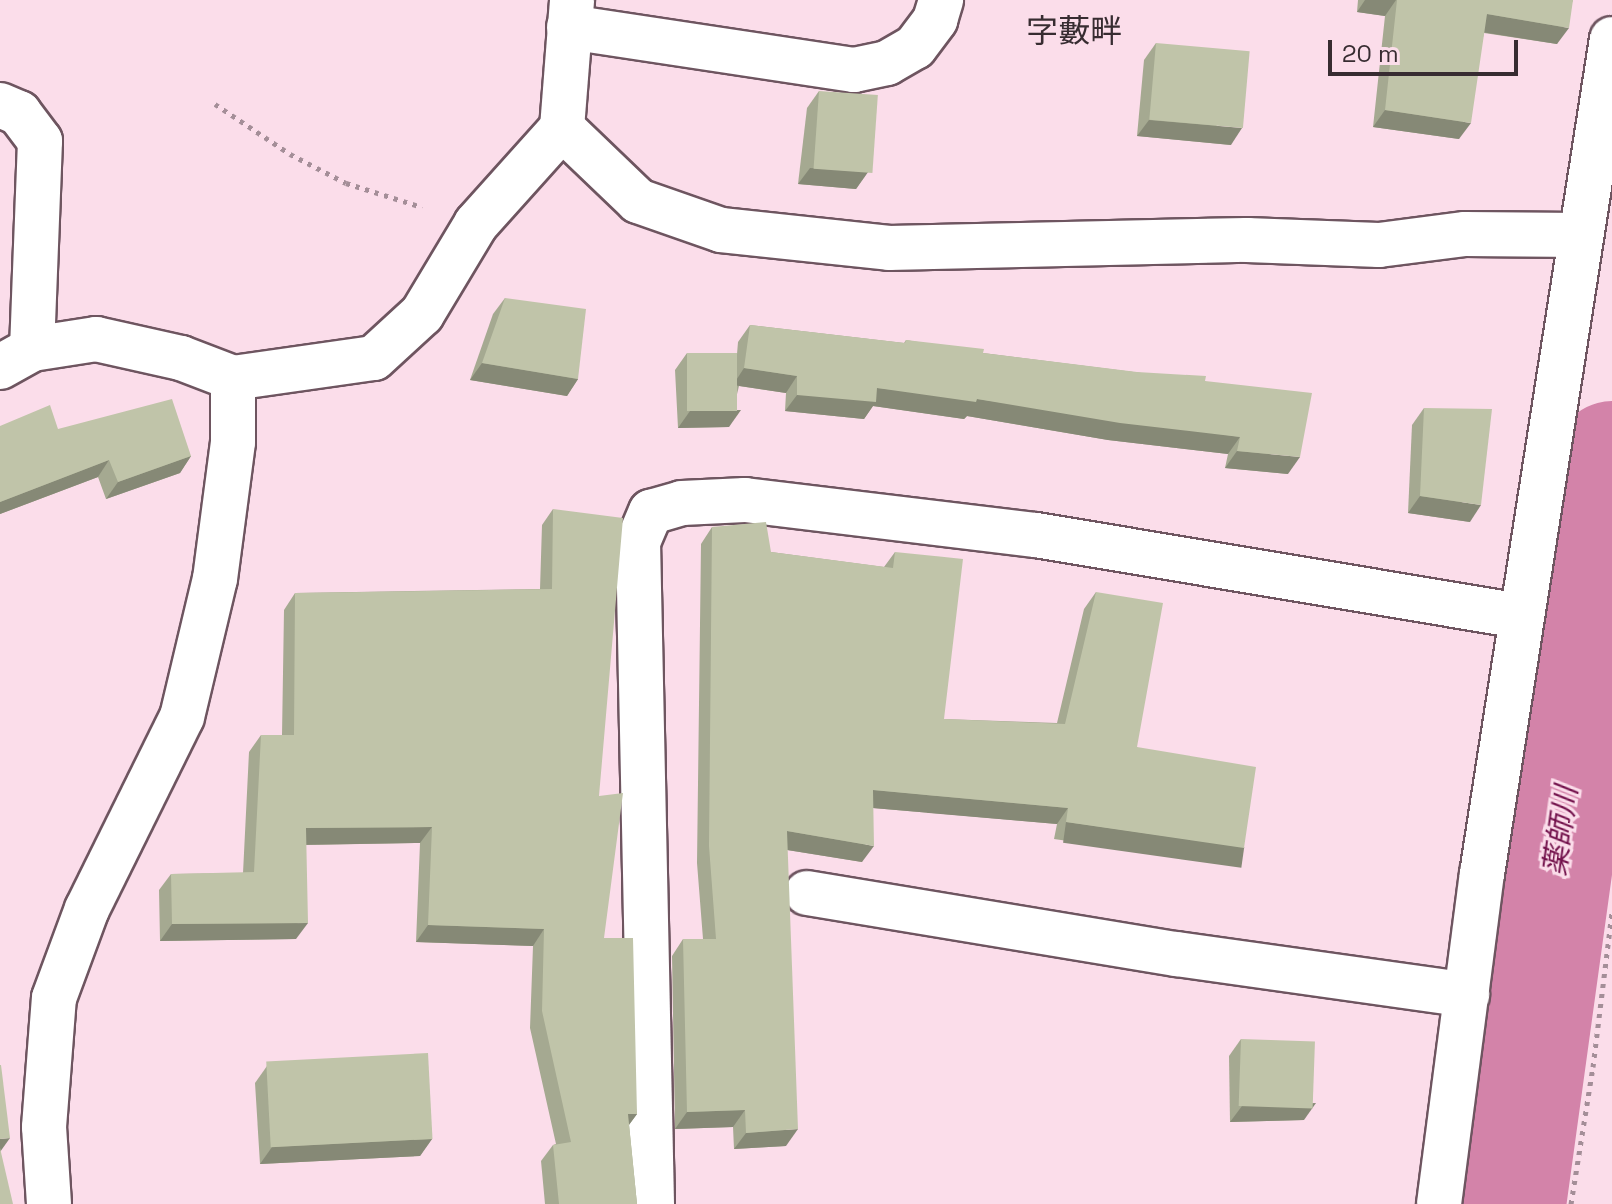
<!DOCTYPE html>
<meta charset="utf-8">
<style>
body{margin:0}
#map{position:relative;width:1612px;height:1204px;overflow:hidden;background:#fbddea;font-family:"Space Grotesk","Noto Sans JP",sans-serif}
div>[style]{position:absolute}
.river>*{height:114px;margin:-57px;padding:0 57px;transform-origin:57px;border-radius:57px;background:#d383a9}
.path>*{height:5px;margin-top:-2.5px;transform-origin:0;background:repeating-linear-gradient(90deg,#a48e98 0 4px,transparent 0 10px)}
.roads{filter:drop-shadow(2px 0 #6e5560) drop-shadow(-2px 0 #6e5560) drop-shadow(0 2px #6e5560) drop-shadow(0 -2px #6e5560)}
.minor>*{height:44px;margin:-22px;padding:0 22px;transform-origin:22px;border-radius:22px;background:#fff}
.wall>*{inset:0;background:#a5a991}
.shaded-wall>*{inset:0;background:#868976;transform-origin:0 0}
.building>*{inset:0;background:#c0c4a9;transform-origin:0 0}
span{translate:-50% -50%;white-space:nowrap;text-align:center;line-height:1.15;-webkit-text-stroke:6px #fbddea;paint-order:stroke}
.water-label{font-size:30px;color:#72114b;font-style:italic}
.quarter-label{font-size:32px;color:#372c31}
.scale{position:absolute;left:1328px;top:40px;width:190px;height:36px;box-sizing:border-box;border:4px solid #372c31;border-top:0;padding-left:10px;font-size:24px;line-height:28px;white-space:nowrap;color:#372c31;-webkit-text-stroke:6px #fbddea;paint-order:stroke}
</style>
<div id="map">
<div class="river">
<div style="left:1509px;top:1204px;width:753px;rotate:-82.14deg"></div>
</div>
<div class="path">
<div style="left:215px;top:104px;width:90px;rotate:33.7deg"></div>
<div style="left:290px;top:154px;width:63px;rotate:27.4deg"></div>
<div style="left:346px;top:183px;width:80px;rotate:17.5deg"></div>
<div style="left:1571px;top:1204px;width:139px;rotate:-80.9deg"></div>
<div style="left:1593px;top:1067px;width:155px;rotate:-83deg"></div>
</div>
<div class="roads">
<div class="minor">
<div style="left:569px;top:27px;width:288px;rotate:8.6deg"></div>
<div style="left:854px;top:70px;width:34px;rotate:-12deg"></div>
<div style="left:887px;top:63px;width:32px;rotate:-30deg"></div>
<div style="left:915px;top:47px;width:34px;rotate:-53deg"></div>
<div style="left:935px;top:20px;width:21px;rotate:-73deg"></div>
<div style="left:0;top:105px;width:21px;rotate:23deg"></div>
<div style="left:19px;top:113px;width:35px;rotate:53deg"></div>
<div style="left:40px;top:141px;width:208px;rotate:92.2deg"></div>
<div style="left:562px;top:128px;width:105px;rotate:43.8deg"></div>
<div style="left:638px;top:201px;width:88px;rotate:19.3deg"></div>
<div style="left:721px;top:230px;width:169px;rotate:6.1deg"></div>
<div style="left:889px;top:248px;width:358px;rotate:-1.3deg"></div>
<div style="left:1247px;top:240px;width:132px;rotate:2.2deg"></div>
<div style="left:1379px;top:245px;width:87px;rotate:-7.3deg"></div>
<div style="left:1465px;top:234px;width:116px;rotate:0.5deg"></div>
<div style="left:0;top:367px;width:37px;rotate:-29deg"></div>
<div style="left:32px;top:349px;width:65px;rotate:-8.9deg"></div>
<div style="left:96px;top:339px;width:87px;rotate:12.6deg"></div>
<div style="left:181px;top:358px;width:56px;rotate:21deg"></div>
<div style="left:807px;top:893px;width:375px;rotate:9.4deg"></div>
<div style="left:1177px;top:954px;width:293px;rotate:8deg"></div>
<div style="left:49px;top:1204px;width:77px;rotate:-93.7deg"></div>
<div style="left:44px;top:1127px;width:129px;rotate:-85.6deg"></div>
<div style="left:54px;top:998px;width:95px;rotate:-69.7deg"></div>
<div style="left:87px;top:909px;width:214px;rotate:-63.7deg"></div>
<div style="left:182px;top:717px;width:142px;rotate:-76.6deg"></div>
<div style="left:215px;top:579px;width:138px;rotate:-82.5deg"></div>
<div style="left:233px;top:442px;width:64px;rotate:-90deg"></div>
<div style="left:233px;top:378px;width:142px;rotate:-8.1deg"></div>
<div style="left:374px;top:358px;width:65px;rotate:-42.5deg"></div>
<div style="left:422px;top:314px;width:105px;rotate:-59deg"></div>
<div style="left:476px;top:224px;width:129px;rotate:-48.1deg"></div>
<div style="left:562px;top:128px;width:128px;rotate:-85.5deg"></div>
<div style="left:652px;top:1204px;width:662px;rotate:-91.21deg"></div>
<div style="left:638px;top:542px;width:33px;rotate:-67deg"></div>
<div style="left:651px;top:512px;width:32px;rotate:-16deg"></div>
<div style="left:682px;top:503px;width:63px;rotate:-2.7deg"></div>
<div style="left:745px;top:500px;width:293px;rotate:6.9deg"></div>
<div style="left:1036px;top:535px;width:492px;rotate:9.5deg"></div>
<div style="left:1439px;top:1204px;width:333px;rotate:-82.6deg"></div>
<div style="left:1482px;top:874px;width:845px;rotate:-81.15deg"></div>
</div>
</div>
<div class="wall">
<div style="clip-path:polygon(1358px 0,1573px 0,1557px 44px,1484px 33px,1459px 139px,1373px 127px,1385px 16px,1357px 12px)"></div>
<div style="clip-path:polygon(1156px 43px,1231px 145px,1137px 136px,1144px 60px)"></div>
<div style="clip-path:polygon(819px 91px,868px 172px,856px 189px,798px 184px,807px 108px)"></div>
<div style="clip-path:polygon(505px 298px,578px 379px,567px 396px,470px 380px,493px 314px)"></div>
<div style="clip-path:polygon(750px 325px,904px 343px,906px 340px,983px 353px,1205px 381px,1288px 474px,1225px 468px,1228px 454px,1108px 440px,967px 416px,964px 419px,873px 406px,864px 419px,785px 411px,786px 393px,739px 386px,729px 427px,678px 428px,675px 370px,687px 353px,737px 354px,738px 342px)"></div>
<div style="clip-path:polygon(1424px 408px,1470px 522px,1408px 513px,1412px 425px)"></div>
<div style="clip-path:polygon(0 426px,58px 429px,191px 456px,180px 473px,106px 499px,98px 477px,0 514px)"></div>
<div style="clip-path:polygon(553px 509px,599px 796px,604px 938px,637px 1114px,629px 1125px,637px 1204px,545px 1204px,541px 1161px,553px 1145px,556px 1144px,530px 1028px,533px 946px,416px 942px,420px 843px,306px 845px,296px 939px,160px 941px,159px 890px,171px 874px,243px 873px,249px 752px,261px 735px,282px 735px,284px 610px,295px 593px,540px 589px,542px 525px)"></div>
<div style="clip-path:polygon(712px 527px,771px 552px,884px 567px,895px 552px,944px 719px,1057px 723px,1084px 609px,1096px 592px,1137px 747px,1233px 865px,1054px 839px,1057px 824px,873px 808px,862px 862px,787px 850px,786px 1146px,734px 1149px,733px 1127px,675px 1129px,672px 956px,683px 939px,703px 939px,697px 863px,701px 544px)"></div>
<div style="clip-path:polygon(1241px 1039px,1304px 1120px,1230px 1122px,1229px 1056px)"></div>
<div style="clip-path:polygon(267px 1066px,432px 1139px,420px 1156px,260px 1164px,255px 1083px)"></div>
</div>
<div class="shaded-wall">
<div style="clip-path:polygon(1365px 0,1396px 0,1385px 16px,1357px 12px)"></div>
<div style="clip-path:polygon(1487px 14px,1569px 28px,1557px 44px,1475px 31px)"></div>
<div style="clip-path:polygon(1385px 110px,1471px 123px,1459px 139px,1373px 127px)"></div>
<div style="clip-path:polygon(1149px 120px,1242px 128px,1231px 145px,1137px 136px)"></div>
<div style="clip-path:polygon(810px 168px,868px 172px,856px 189px,798px 184px)"></div>
<div style="clip-path:polygon(482px 363px,578px 379px,567px 396px,470px 380px)"></div>
<div style="clip-path:polygon(744px 368px,797px 376px,786px 393px,733px 385px)"></div>
<div style="clip-path:polygon(877px 388px,977px 399px,1240px 437px,1228px 454px,1108px 440px,967px 416px,964px 419px,873px 406px,864px 419px,785px 411px,797px 395px)"></div>
<div style="clip-path:polygon(741px 410px,729px 427px,678px 428px,690px 411px)"></div>
<div style="clip-path:polygon(1237px 451px,1300px 457px,1288px 474px,1225px 468px)"></div>
<div style="clip-path:polygon(191px 456px,180px 473px,106px 499px,118px 482px)"></div>
<div style="clip-path:polygon(109px 460px,98px 477px,0 514px,0 502px)"></div>
<div style="clip-path:polygon(1420px 496px,1481px 505px,1470px 522px,1408px 513px)"></div>
<div style="clip-path:polygon(873px 790px,1068px 808px,1057px 824px,861px 807px)"></div>
<div style="left:1066px;top:822px;width:180px;height:21px;rotate:8deg"></div>
<div style="clip-path:polygon(432px 827px,420px 843px,294px 845px,306px 828px)"></div>
<div style="clip-path:polygon(787px 831px,874px 846px,862px 862px,775px 848px)"></div>
<div style="clip-path:polygon(308px 923px,296px 939px,160px 941px,172px 924px)"></div>
<div style="clip-path:polygon(428px 925px,544px 929px,533px 946px,416px 942px)"></div>
<div style="clip-path:polygon(1316px 1103px,1304px 1120px,1230px 1122px,1242px 1106px)"></div>
<div style="clip-path:polygon(745px 1110px,733px 1127px,675px 1129px,687px 1112px)"></div>
<div style="clip-path:polygon(628px 1114px,637px 1114px,625px 1130px)"></div>
<div style="clip-path:polygon(798px 1129px,786px 1146px,734px 1149px,746px 1133px)"></div>
<div style="clip-path:polygon(10px 1138px,0 1152px,0 1139px)"></div>
<div style="clip-path:polygon(432px 1139px,420px 1156px,260px 1164px,272px 1147px)"></div>
</div>
<div class="building">
<div style="clip-path:polygon(1397px 0,1573px 0,1569px 28px,1487px 14px,1471px 123px,1385px 110px)"></div>
<div style="left:1156px;top:43px;width:94px;height:77px;rotate:5deg"></div>
<div style="left:819px;top:91px;width:59px;height:78px;rotate:4deg"></div>
<div style="clip-path:polygon(505px 298px,586px 309px,578px 379px,482px 363px)"></div>
<div style="clip-path:polygon(750px 325px,905px 343px,906px 340px,984px 349px,983px 353px,1137px 372px,1206px 376px,1205px 381px,1312px 393px,1300px 457px,1237px 451px,1240px 437px,1120px 423px,977px 399px,976px 402px,877px 388px,876px 402px,797px 395px,797px 376px,744px 368px)"></div>
<div style="left:687px;top:353px;width:50px;height:58px"></div>
<div style="clip-path:polygon(172px 399px,191px 456px,118px 482px,109px 460px,0 502px,0 426px,50px 405px,58px 429px)"></div>
<div style="clip-path:polygon(1424px 408px,1492px 409px,1481px 505px,1420px 496px)"></div>
<div style="clip-path:polygon(553px 509px,623px 518px,599px 796px,623px 793px,604px 938px,633px 938px,637px 1114px,628px 1114px,637px 1204px,559px 1204px,553px 1145px,571px 1142px,542px 1011px,544px 929px,428px 925px,432px 827px,306px 828px,308px 923px,172px 924px,171px 874px,254px 872px,261px 735px,294px 735px,295px 593px,552px 589px)"></div>
<div style="clip-path:polygon(766px 522px,771px 552px,893px 568px,895px 552px,963px 559px,944px 719px,1065px 724px,1096px 592px,1163px 603px,1137px 747px,1256px 767px,1244px 848px,1066px 822px,1068px 808px,873px 790px,874px 846px,787px 831px,798px 1129px,746px 1133px,745px 1110px,687px 1112px,683px 939px,716px 939px,709px 846px,712px 527px)"></div>
<div style="left:1241px;top:1039px;width:74px;height:67px;rotate:2deg"></div>
<div style="left:428px;top:1053px;width:86px;height:162px;rotate:87deg"></div>
<div style="clip-path:polygon(0 1065px,1px 1065px,10px 1138px,0 1139px)"></div>
<div style="clip-path:polygon(0 1148px,13px 1204px,0 1204px)"></div>
</div>
<div class="water-label">
<span style="left:1561px;top:831px;rotate:-82deg">薬師川</span>
</div>
<div class="quarter-label">
<span style="left:1074px;top:31px">字藪畔</span>
</div>
<div class="scale">20 m</div>
</div>
